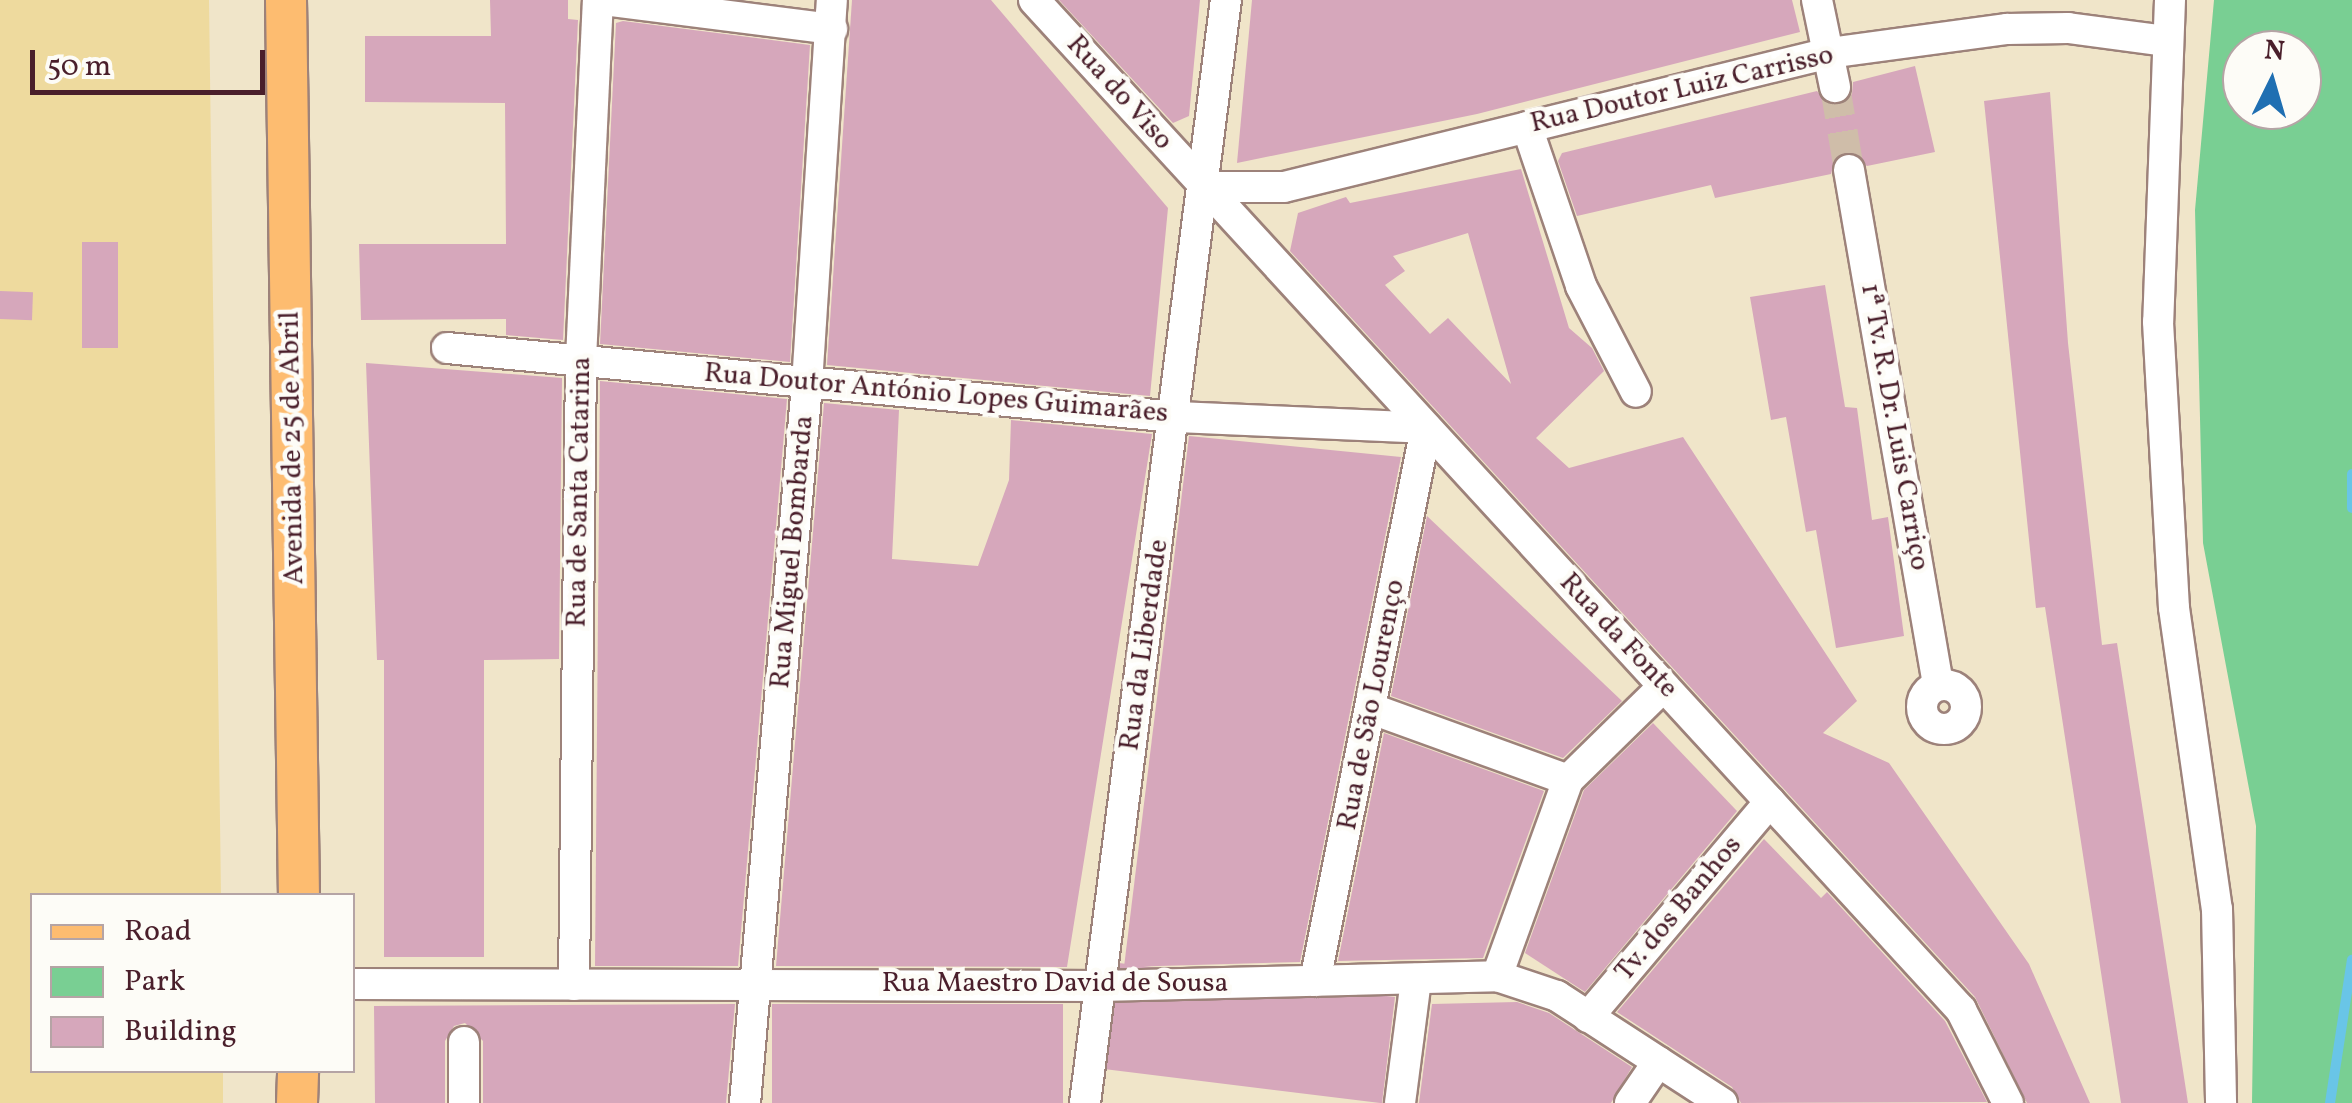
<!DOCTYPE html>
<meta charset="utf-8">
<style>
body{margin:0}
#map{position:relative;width:2352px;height:1103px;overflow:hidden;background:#f0e5c9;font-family:Vollkorn,serif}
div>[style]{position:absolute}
.green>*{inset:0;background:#79cf93}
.sand>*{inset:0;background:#eeda9e}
.stream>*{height:10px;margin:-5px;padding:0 5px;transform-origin:5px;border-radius:5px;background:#69c5e7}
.building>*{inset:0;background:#d6a7bb;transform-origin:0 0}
.minor-tunnel>*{height:30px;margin-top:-15px;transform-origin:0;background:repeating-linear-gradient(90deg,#cfbda9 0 30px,transparent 0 45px)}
.roads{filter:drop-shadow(2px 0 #9d827a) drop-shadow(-2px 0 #9d827a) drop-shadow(0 2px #9d827a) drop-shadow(0 -2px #9d827a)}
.minor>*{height:30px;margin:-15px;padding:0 15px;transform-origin:15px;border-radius:15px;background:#fff}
.minor>.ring{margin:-15px;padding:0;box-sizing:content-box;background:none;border:30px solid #fff;border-radius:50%}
.major>*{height:40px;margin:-20px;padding:0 20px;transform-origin:20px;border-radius:20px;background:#fdbc70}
span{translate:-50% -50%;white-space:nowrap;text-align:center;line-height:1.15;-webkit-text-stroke:9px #fdfcf7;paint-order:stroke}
.street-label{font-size:28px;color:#4a1f2b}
.legend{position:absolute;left:30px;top:893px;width:325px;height:180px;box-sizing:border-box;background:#fdfcf7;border:2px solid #b5a4a5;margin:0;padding:12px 18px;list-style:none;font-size:30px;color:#4a1f2b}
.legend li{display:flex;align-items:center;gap:20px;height:50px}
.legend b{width:50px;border:2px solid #b5a4a5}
.north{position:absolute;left:2222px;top:30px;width:100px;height:100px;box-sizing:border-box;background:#fdfcf7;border:2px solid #b5a4a5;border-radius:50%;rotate:5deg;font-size:28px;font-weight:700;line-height:40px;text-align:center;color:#4a1f2b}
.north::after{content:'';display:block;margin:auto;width:35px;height:45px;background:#1f6fb2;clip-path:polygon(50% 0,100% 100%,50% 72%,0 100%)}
.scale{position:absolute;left:30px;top:50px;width:235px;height:45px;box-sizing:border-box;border:5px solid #4a1f2b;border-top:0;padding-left:12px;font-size:30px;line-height:35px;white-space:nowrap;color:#4a1f2b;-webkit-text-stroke:8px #fdfcf7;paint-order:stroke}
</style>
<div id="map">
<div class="green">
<div style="clip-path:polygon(evenodd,2214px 0,2352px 0,2352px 1103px,2252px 1103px,2256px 826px,2203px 543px,2195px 210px,2214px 0,2302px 50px,2302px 110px,2242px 110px,2242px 50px,2302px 50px)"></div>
</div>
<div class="sand">
<div style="clip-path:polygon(0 0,209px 0,221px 895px,32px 896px,32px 1070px,223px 1071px,223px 1103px,0 1103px)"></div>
</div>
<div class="stream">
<div style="left:2352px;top:474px;width:34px;rotate:90deg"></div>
<div style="left:2330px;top:1103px;width:145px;rotate:-81.3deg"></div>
</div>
<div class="building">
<div style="clip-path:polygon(490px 0,568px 0,568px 19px,578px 20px,563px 340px,506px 335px,506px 319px,361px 320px,359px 244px,506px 244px,505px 103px,365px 102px,365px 36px,491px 36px)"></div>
<div style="clip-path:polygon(852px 0,991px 0,1168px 208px,1150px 396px,827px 365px)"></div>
<div style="clip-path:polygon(1059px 0,1200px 0,1189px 116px,1173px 123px)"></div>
<div style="clip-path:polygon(1252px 0,1792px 0,1800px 32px,1477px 114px,1237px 163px)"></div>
<div style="clip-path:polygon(623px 21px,810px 45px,790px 362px,600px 344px,616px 23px)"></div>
<div style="clip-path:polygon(1915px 66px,1935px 152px,1867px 166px,1847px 151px,1836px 156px,1831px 174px,1715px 198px,1711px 185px,1577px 216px,1558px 161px,1562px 153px,1817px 91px,1828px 104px,1840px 105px,1852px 94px,1853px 82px)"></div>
<div style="clip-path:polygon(2050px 92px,2068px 343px,2102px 645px,2117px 643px,2188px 1103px,2121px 1103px,2045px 607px,2036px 608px,1984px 101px)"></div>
<div style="clip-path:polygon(evenodd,1521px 169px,1569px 328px,1592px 348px,1604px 371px,1536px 438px,1569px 468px,1683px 437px,1857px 701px,1823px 733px,1889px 763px,2029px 964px,2090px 1103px,2027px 1103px,1975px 997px,1290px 251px,1298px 213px,1346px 197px,1350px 203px,1521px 169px,1468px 233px,1511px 384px,1448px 318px,1430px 334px,1385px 285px,1405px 271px,1393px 256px,1468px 233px)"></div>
<div style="left:82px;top:242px;width:36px;height:106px"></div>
<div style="clip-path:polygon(1825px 285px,1845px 407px,1857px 408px,1872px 520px,1888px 517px,1904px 636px,1836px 648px,1816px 530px,1806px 532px,1786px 417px,1771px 420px,1750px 297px)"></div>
<div style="left:0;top:291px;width:33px;height:28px;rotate:2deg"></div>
<div style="clip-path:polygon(366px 363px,562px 378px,559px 659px,484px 660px,484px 957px,384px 957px,384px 660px,377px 660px)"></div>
<div style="clip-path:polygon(600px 381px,787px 399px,738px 966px,595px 966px)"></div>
<div style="clip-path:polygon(824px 403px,899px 410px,892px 559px,978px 566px,1009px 480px,1011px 420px,1152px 434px,1067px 967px,776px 966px)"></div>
<div style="clip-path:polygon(1189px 436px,1401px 457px,1300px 962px,1124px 967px)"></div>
<div style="clip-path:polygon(1427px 516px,1622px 701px,1563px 758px,1391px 696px)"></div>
<div style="clip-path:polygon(1653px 723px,1737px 811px,1585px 992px,1525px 953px,1584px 790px)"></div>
<div style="clip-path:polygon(1384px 733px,1544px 791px,1483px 958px,1338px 961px)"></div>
<div style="clip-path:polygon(1764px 839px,1821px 898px,1827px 892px,1945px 1021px,1987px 1102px,1741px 1103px,1732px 1087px,1617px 1012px)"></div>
<div style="left:1395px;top:997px;width:107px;height:278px;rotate:97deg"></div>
<div style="clip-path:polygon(1517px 1002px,1549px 1013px,1632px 1067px,1611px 1103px,1419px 1103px,1432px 1004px)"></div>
<div style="clip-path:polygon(735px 1004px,726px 1103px,483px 1103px,483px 1041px,465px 1023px,454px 1026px,445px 1041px,445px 1103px,375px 1103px,374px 1006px)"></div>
<div style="left:772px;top:1004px;width:291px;height:99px"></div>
</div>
<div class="minor-tunnel">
<div style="left:1835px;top:87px;width:84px;rotate:80.4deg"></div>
</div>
<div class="roads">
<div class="minor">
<div style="left:603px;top:0;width:231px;rotate:7.2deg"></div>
<div style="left:1034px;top:0;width:1371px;rotate:47.45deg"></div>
<div style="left:1961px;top:1010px;width:104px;rotate:63.2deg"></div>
<div style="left:1817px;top:0;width:89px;rotate:78.3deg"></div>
<div style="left:2170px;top:0;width:322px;rotate:92.1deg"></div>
<div style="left:2158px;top:322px;width:286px;rotate:86.8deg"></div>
<div style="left:2174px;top:608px;width:304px;rotate:81.9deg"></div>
<div style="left:2217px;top:909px;width:194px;rotate:88.8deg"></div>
<div style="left:1527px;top:127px;width:168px;rotate:71.2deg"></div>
<div style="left:1581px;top:286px;width:119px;rotate:62.6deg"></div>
<div style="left:1849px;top:170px;width:522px;rotate:80.18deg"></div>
<div style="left:1203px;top:187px;width:81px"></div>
<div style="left:1284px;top:187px;width:561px;rotate:-13.81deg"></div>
<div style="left:1829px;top:53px;width:180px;rotate:-7.7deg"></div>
<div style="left:2007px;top:29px;width:61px;rotate:-0.9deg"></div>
<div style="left:2068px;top:28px;width:98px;rotate:7.6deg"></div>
<div style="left:447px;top:348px;width:731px;rotate:5.41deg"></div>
<div style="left:1175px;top:417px;width:251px;rotate:2.5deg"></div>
<div style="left:1426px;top:428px;width:564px;rotate:101.35deg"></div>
<div class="ring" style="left:1922px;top:685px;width:14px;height:14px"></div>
<div style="left:1372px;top:709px;width:208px;rotate:19.9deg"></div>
<div style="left:1497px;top:976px;width:208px;rotate:-70.1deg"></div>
<div style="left:1568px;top:780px;width:134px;rotate:-44.4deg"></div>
<div style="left:352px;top:984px;width:748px;rotate:0.15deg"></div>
<div style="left:1100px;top:986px;width:397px;rotate:-1.4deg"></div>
<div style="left:1497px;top:976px;width:63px;rotate:18.4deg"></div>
<div style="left:1557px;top:996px;width:197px;rotate:33deg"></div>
<div style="left:574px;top:985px;width:626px;rotate:-89.36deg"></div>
<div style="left:581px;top:359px;width:359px;rotate:-87.3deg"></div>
<div style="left:1588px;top:1017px;width:282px;rotate:-49.8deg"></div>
<div style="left:464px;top:1103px;width:61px;rotate:-90deg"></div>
<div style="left:745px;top:1103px;width:722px;rotate:-85.07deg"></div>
<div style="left:807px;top:384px;width:385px;rotate:-86.3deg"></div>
<div style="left:1085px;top:1103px;width:1112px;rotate:-82.72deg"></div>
<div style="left:1400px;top:1103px;width:125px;rotate:-82.6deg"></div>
<div style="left:1630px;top:1103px;width:50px;rotate:-55.7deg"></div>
</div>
<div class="major">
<div style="left:286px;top:0;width:896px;rotate:89.17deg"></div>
<div style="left:297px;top:1103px;width:33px;rotate:-88deg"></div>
</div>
</div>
<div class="street-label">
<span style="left:1682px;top:90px;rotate:-13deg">Rua Doutor Luiz Carrisso</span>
<span style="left:1119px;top:93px;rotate:48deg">Rua do Viso</span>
<span style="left:936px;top:394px;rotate:5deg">Rua Doutor António Lopes Guimarães</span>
<span style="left:1894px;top:427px;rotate:80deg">1ª Tv. R. Dr. Luis Carriço</span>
<span style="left:293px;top:448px;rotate:-91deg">Avenida de 25 de Abril</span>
<span style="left:580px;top:492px;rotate:-89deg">Rua de Santa Catarina</span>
<span style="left:793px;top:552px;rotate:-85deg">Rua Miguel Bombarda</span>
<span style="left:1618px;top:636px;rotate:47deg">Rua da Fonte</span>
<span style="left:1145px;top:645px;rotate:-82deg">Rua da Liberdade</span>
<span style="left:1372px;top:705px;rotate:-79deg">Rua de São Lourenço</span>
<span style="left:1679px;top:909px;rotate:-50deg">Tv. dos Banhos</span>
<span style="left:1055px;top:984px">Rua Maestro David de Sousa</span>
</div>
<ul class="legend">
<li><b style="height:12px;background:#fdbc70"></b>Road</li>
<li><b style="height:28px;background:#79cf93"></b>Park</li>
<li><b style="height:28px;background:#d6a7bb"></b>Building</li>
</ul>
<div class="north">N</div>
<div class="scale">50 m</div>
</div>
